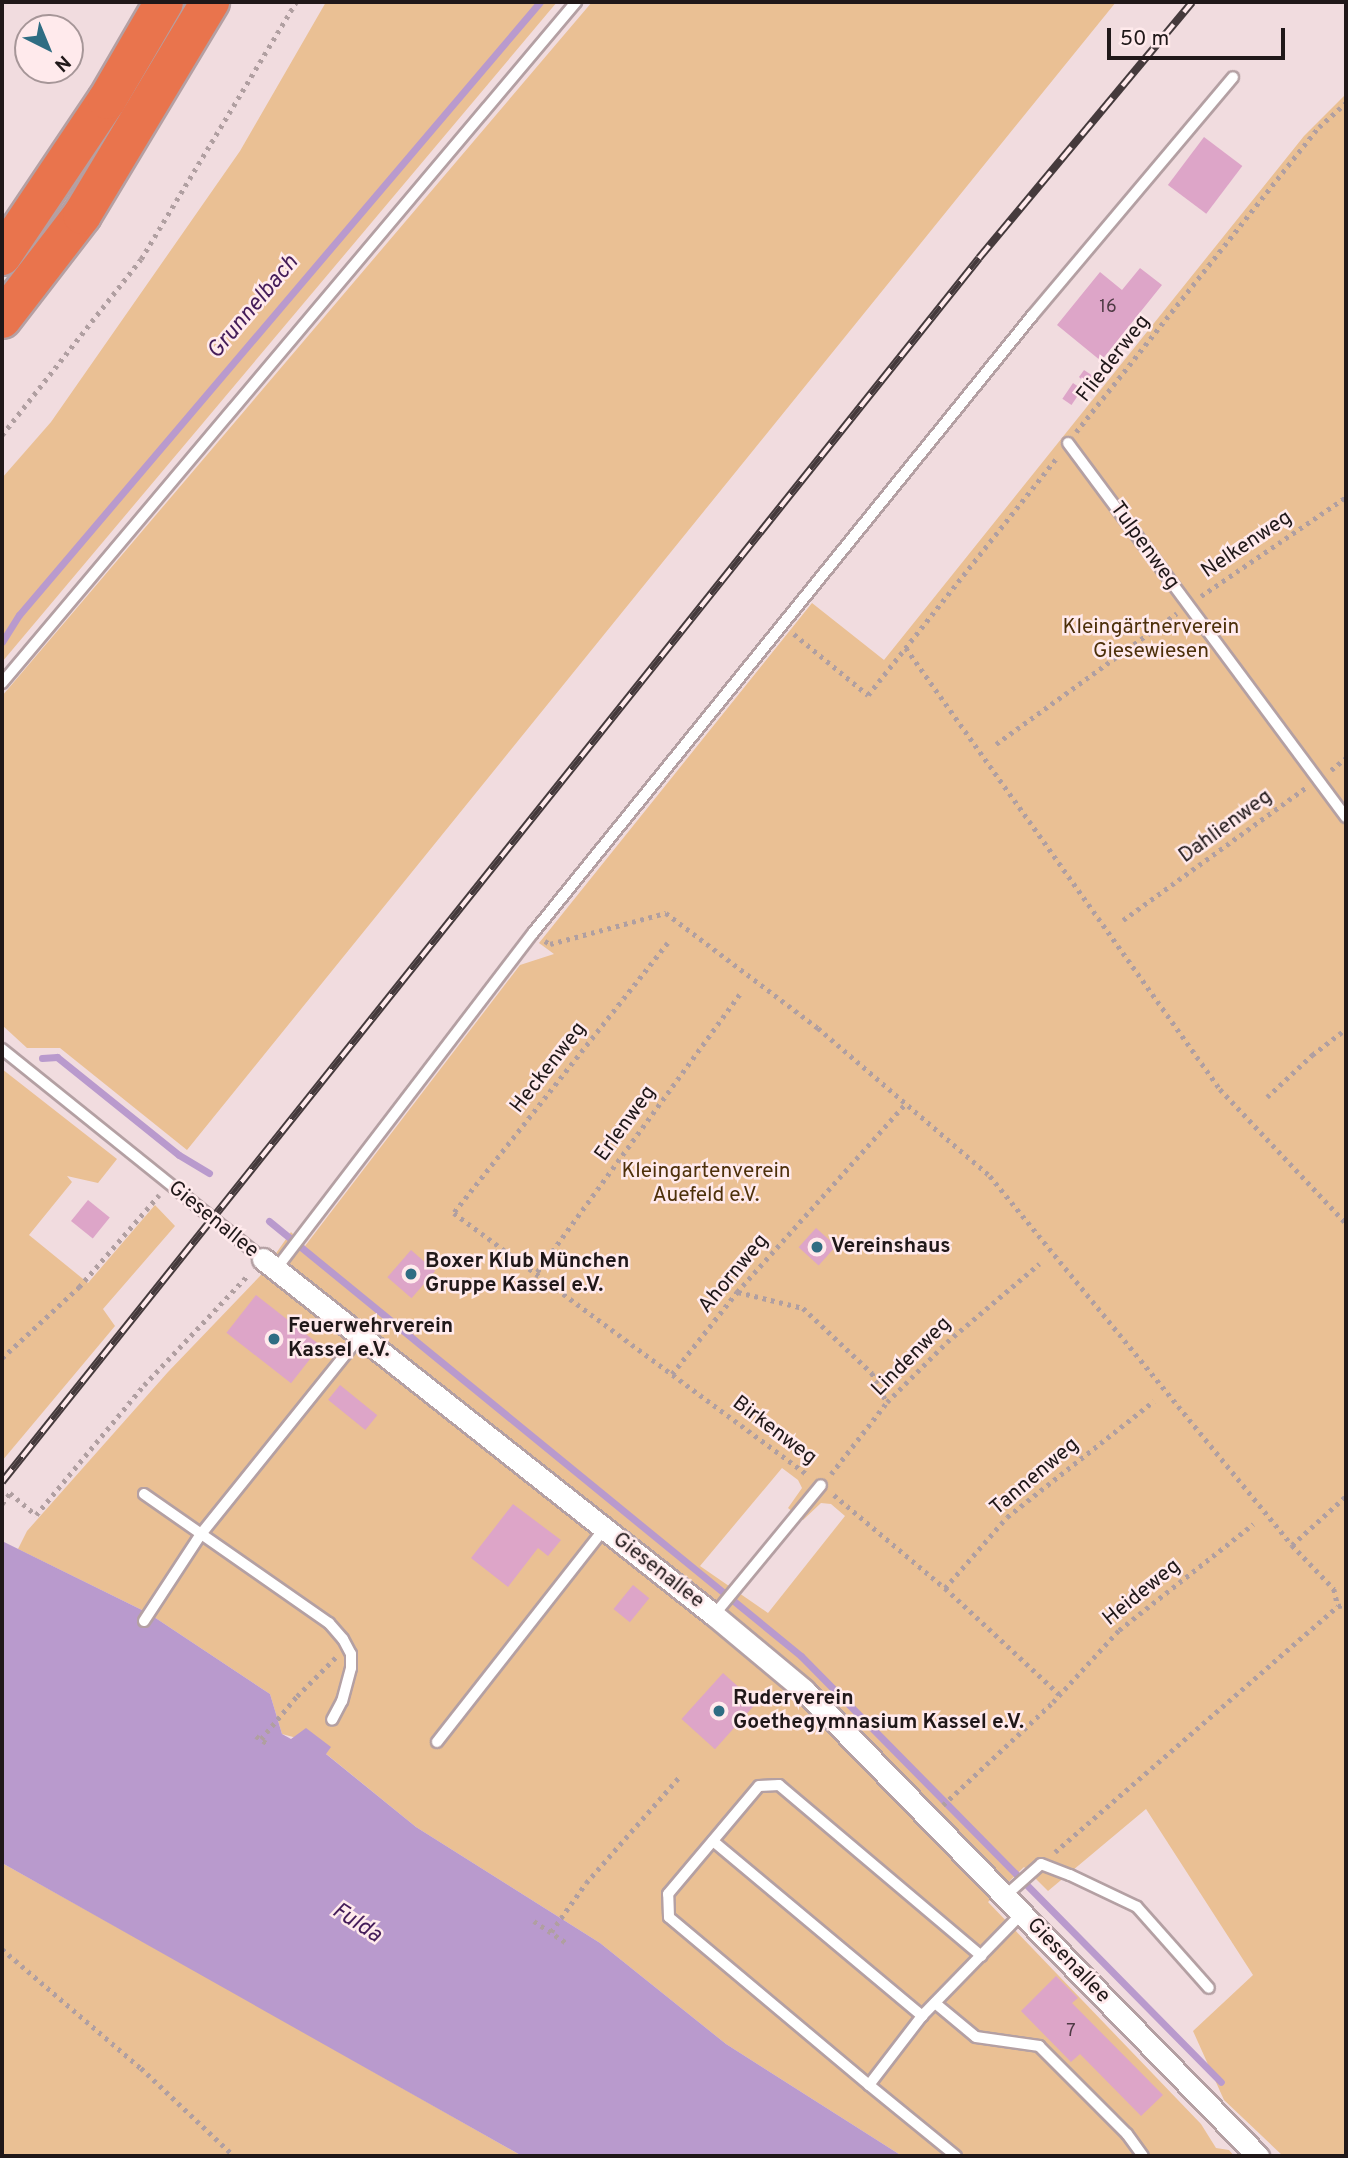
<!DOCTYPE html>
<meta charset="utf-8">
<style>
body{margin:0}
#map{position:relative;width:1348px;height:2158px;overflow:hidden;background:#f1dcdf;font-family:Overpass,sans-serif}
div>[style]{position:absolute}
.green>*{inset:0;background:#eac094}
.water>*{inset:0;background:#b99acd}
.stream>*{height:7px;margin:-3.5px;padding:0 3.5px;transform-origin:3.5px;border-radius:3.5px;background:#b99acd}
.building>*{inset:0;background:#dda5c8;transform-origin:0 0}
.path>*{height:4.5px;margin-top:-2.25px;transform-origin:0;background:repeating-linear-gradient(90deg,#b09fa1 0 3.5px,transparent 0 8.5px)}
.roads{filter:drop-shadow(2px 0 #b4a0a3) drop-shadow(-2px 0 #b4a0a3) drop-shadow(0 2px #b4a0a3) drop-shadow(0 -2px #b4a0a3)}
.service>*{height:10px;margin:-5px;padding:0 5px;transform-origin:5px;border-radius:5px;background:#fff}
.minor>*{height:21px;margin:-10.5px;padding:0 10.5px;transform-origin:10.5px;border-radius:10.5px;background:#fff}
.motorway>*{height:38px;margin:-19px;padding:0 19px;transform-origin:19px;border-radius:19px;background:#e9744d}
.rail>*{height:8px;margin-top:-4px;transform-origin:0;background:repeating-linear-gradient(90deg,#ffeaec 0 16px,#453a3c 0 32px);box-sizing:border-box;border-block:2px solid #453a3c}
.dots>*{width:19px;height:19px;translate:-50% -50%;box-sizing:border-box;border:4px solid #ffeaec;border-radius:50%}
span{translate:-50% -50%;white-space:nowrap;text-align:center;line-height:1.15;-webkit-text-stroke:5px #ffeaec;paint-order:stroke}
.number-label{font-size:18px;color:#4f3b45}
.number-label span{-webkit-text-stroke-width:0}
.street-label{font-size:21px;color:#201819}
.park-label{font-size:21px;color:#4d300a}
.poi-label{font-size:21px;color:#201819;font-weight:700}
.left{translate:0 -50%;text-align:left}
.water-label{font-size:23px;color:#441c59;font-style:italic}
.frame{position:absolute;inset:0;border:4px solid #201819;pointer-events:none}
.north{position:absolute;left:14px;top:14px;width:70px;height:70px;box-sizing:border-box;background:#ffeaec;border:2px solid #a69698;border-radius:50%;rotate:137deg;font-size:19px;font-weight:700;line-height:28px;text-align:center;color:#201819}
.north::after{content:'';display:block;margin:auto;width:24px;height:32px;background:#2f6d83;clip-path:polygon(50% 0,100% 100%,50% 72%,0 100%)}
.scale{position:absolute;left:1107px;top:28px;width:178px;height:32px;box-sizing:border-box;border:4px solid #201819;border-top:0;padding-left:9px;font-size:21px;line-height:24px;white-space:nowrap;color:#201819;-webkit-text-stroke:5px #ffeaec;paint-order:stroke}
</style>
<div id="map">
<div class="green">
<div style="clip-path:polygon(326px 2px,557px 2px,2px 662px,2px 478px,51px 422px,240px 151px)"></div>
<div style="clip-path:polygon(592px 2px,1116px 2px,187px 1150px,60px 1048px,27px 1048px,2px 1025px,2px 696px)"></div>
<div style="clip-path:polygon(evenodd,1346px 94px,1346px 2156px,1283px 2156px,1224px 2100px,1193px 2031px,1253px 1975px,1146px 1809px,1048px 1891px,1024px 1867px,988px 1902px,1201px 2124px,1216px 2148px,1229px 2150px,1234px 2156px,902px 2156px,726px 2044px,600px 1943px,416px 1827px,325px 1753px,330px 1747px,282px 1734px,270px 1694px,148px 1613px,18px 1549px,27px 1531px,168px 1372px,260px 1276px,291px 1232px,305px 1246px,520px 965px,554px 954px,539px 943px,812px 603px,884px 660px,1304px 136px,1346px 94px,782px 1468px,798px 1480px,802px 1488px,788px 1508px,803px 1520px,821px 1503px,831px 1504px,845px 1516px,768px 1613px,700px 1566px,782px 1468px)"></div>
<div style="clip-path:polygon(2px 1069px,117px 1159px,98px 1183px,67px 1176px,72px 1182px,29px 1235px,88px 1283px,155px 1205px,175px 1226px,103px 1309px,115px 1326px,2px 1461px)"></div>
<div style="clip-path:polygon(2px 1863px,219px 1984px,522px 2156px,2px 2156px)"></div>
</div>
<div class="water">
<div style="clip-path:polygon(2px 1541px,148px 1613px,270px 1694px,282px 1734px,291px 1739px,306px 1728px,331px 1747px,326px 1754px,416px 1827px,600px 1943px,726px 2044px,902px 2156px,522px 2156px,2px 1863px)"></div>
</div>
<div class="stream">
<div style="left:2px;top:642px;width:32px;rotate:-58deg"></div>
<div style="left:19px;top:615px;width:804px;rotate:-49.64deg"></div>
<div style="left:42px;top:1058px;width:15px;rotate:-4deg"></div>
<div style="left:57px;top:1057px;width:156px;rotate:38.8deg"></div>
<div style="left:179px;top:1155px;width:35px;rotate:31deg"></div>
<div style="left:269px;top:1221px;width:687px;rotate:39.27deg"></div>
<div style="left:801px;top:1656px;width:598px;rotate:45.41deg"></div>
</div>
<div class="building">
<div style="left:1204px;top:137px;width:48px;height:60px;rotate:37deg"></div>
<div style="clip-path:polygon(1140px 268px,1162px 285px,1101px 361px,1057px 325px,1100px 272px,1122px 290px)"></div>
<div style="clip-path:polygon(1084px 370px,1093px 376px,1087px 384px,1079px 377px)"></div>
<div style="left:1073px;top:383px;width:11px;height:19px;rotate:34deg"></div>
<div style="left:88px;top:1200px;width:28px;height:27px;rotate:39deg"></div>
<div style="left:816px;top:1228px;width:27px;height:26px;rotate:42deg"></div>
<div style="left:411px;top:1250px;width:32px;height:36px;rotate:41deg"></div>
<div style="left:256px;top:1295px;width:82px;height:48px;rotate:38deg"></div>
<div style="left:340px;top:1385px;width:48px;height:19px;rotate:39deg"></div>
<div style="clip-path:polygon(513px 1504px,561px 1540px,548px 1556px,538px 1548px,508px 1587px,471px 1558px)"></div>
<div style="left:633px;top:1585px;width:21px;height:31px;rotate:39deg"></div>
<div style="left:723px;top:1673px;width:45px;height:62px;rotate:42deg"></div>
<div style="clip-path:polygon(1056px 1976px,1078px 1998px,1072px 2003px,1163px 2095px,1141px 2116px,1080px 2054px,1071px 2062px,1021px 2011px)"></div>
</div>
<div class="path">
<div style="left:1076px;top:432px;width:390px;rotate:-51.5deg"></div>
<div style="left:1319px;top:127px;width:36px;rotate:-42deg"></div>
<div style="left:2px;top:435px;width:224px;rotate:-51.7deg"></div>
<div style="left:141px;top:259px;width:300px;rotate:-58.9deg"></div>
<div style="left:1201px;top:596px;width:176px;rotate:-34.3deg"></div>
<div style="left:794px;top:634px;width:96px;rotate:39.5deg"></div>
<div style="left:868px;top:695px;width:305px;rotate:-51.5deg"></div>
<div style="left:906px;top:648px;width:541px;rotate:54.55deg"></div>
<div style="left:1220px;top:1089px;width:184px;rotate:46.8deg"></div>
<div style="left:996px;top:744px;width:223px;rotate:-35.9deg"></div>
<div style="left:1331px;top:770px;width:19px;rotate:-39deg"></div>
<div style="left:1123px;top:920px;width:227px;rotate:-35.9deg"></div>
<div style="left:545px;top:941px;width:6px;rotate:31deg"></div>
<div style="left:550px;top:944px;width:120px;rotate:-15deg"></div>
<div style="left:666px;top:913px;width:191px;rotate:37.1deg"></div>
<div style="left:818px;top:1028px;width:227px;rotate:40.7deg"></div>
<div style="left:990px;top:1176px;width:477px;rotate:50.7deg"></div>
<div style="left:1292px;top:1545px;width:61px;rotate:46.3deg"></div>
<div style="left:1334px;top:1589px;width:17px;rotate:77deg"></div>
<div style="left:668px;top:943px;width:345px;rotate:128.4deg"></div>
<div style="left:454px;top:1213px;width:440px;rotate:36.5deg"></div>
<div style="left:1267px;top:1097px;width:62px;rotate:-43deg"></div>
<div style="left:1312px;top:1055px;width:43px;rotate:-37.4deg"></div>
<div style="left:537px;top:1272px;width:344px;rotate:-53.9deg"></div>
<div style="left:738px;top:1292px;width:67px;rotate:13.8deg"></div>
<div style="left:803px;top:1308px;width:95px;rotate:43.3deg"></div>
<div style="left:872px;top:1373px;width:33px;rotate:63deg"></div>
<div style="left:2px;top:1358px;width:105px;rotate:-42.7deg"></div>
<div style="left:79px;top:1287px;width:122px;rotate:-49deg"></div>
<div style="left:672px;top:1374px;width:105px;rotate:-51.6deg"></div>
<div style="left:737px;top:1292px;width:254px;rotate:-48.2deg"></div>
<div style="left:831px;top:1474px;width:91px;rotate:-52.1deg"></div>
<div style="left:887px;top:1402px;width:85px;rotate:-45deg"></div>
<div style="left:947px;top:1342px;width:121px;rotate:-40.3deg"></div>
<div style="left:834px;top:1495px;width:145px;rotate:40deg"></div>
<div style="left:945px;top:1588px;width:156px;rotate:42.9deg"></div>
<div style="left:2px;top:1504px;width:14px;rotate:-54deg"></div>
<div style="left:10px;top:1493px;width:34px;rotate:40deg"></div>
<div style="left:36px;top:1515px;width:169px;rotate:-50.3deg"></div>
<div style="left:144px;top:1385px;width:151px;rotate:-46.6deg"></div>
<div style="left:1292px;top:1545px;width:73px;rotate:-42.2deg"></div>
<div style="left:945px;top:1588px;width:94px;rotate:-48.9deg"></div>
<div style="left:1007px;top:1517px;width:187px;rotate:-38.3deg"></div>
<div style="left:256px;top:1736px;width:14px;rotate:34deg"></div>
<div style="left:261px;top:1739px;width:56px;rotate:-50.1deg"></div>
<div style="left:297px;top:1696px;width:55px;rotate:-45deg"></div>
<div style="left:943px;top:1805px;width:151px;rotate:-43.1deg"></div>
<div style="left:1053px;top:1702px;width:98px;rotate:-47.5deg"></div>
<div style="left:1119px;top:1630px;width:171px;rotate:-38.3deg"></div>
<div style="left:1055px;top:1852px;width:375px;rotate:-41deg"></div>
<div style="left:1338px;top:1606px;width:8px;rotate:-7deg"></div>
<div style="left:534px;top:1921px;width:40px;rotate:34deg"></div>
<div style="left:551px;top:1932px;width:60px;rotate:-54.5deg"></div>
<div style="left:586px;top:1883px;width:141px;rotate:-48.7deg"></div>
<div style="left:2px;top:1949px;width:183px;rotate:40.6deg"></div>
<div style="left:141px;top:2068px;width:128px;rotate:43.4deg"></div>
</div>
<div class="roads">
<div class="service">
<div style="left:1068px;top:443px;width:466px;rotate:53.4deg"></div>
<div style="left:2px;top:683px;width:891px;rotate:-49.87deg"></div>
<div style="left:2px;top:1049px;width:335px;rotate:38.8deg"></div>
<div style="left:276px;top:1269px;width:423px;rotate:-52.6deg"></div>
<div style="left:533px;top:933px;width:794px;rotate:-51.04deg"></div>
<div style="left:1032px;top:316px;width:312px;rotate:-49.9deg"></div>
<div style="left:144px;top:1494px;width:226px;rotate:34.9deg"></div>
<div style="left:329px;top:1623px;width:21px;rotate:49deg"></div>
<div style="left:343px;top:1639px;width:17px;rotate:62deg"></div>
<div style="left:351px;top:1654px;width:14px;rotate:90deg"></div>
<div style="left:351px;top:1668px;width:34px;rotate:105deg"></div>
<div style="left:342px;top:1701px;width:21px;rotate:118deg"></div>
<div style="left:714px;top:1615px;width:168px;rotate:-50.5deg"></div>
<div style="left:144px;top:1621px;width:104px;rotate:-56.8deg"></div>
<div style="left:201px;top:1534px;width:254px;rotate:-51.2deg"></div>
<div style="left:437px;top:1742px;width:272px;rotate:-51.9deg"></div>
<div style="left:713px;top:1841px;width:273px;rotate:39.9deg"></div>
<div style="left:1005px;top:1896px;width:48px;rotate:-41.6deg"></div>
<div style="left:1041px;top:1864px;width:31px;rotate:21deg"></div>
<div style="left:1070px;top:1875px;width:74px;rotate:25.5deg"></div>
<div style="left:1137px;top:1907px;width:108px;rotate:48.4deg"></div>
<div style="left:935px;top:2003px;width:53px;rotate:39.7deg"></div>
<div style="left:976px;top:2037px;width:64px;rotate:8.1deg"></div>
<div style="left:1039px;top:2046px;width:124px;rotate:45deg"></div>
<div style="left:1127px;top:2134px;width:27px;rotate:54deg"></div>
<div style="left:869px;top:2085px;width:261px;rotate:-140deg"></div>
<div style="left:669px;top:1917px;width:23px;rotate:-92deg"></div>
<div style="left:668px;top:1894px;width:141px;rotate:-49.9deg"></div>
<div style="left:759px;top:1786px;width:20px;rotate:-3deg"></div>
<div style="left:779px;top:1785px;width:265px;rotate:40.2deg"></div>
<div style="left:956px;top:2156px;width:112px;rotate:-140.8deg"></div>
<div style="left:869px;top:2085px;width:87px;rotate:-52.5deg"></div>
<div style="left:922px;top:2016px;width:144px;rotate:-45.8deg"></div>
</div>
<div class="minor">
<div style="left:263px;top:1259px;width:575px;rotate:38.29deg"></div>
<div style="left:714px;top:1615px;width:117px;rotate:39.8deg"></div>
<div style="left:804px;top:1690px;width:651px;rotate:45.75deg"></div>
</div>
<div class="motorway">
<div style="left:2px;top:256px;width:188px;rotate:-56.1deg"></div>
<div style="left:107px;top:100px;width:113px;rotate:-59.8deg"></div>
<div style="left:2px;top:319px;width:131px;rotate:-52.4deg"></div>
<div style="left:82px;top:215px;width:249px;rotate:-59deg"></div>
</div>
</div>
<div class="rail">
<div style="left:2px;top:1482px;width:1566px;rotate:-51.4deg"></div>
<div style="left:979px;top:258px;width:333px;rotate:-50.2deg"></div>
</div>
<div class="dots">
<div style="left:817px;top:1247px;background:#2f6d83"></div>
<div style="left:411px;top:1274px;background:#2f6d83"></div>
<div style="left:274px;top:1339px;background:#2f6d83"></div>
<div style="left:719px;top:1711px;background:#2f6d83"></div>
</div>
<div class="number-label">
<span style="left:1108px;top:308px">16</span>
<span style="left:1071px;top:2032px">7</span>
</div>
<div class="street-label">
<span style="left:1114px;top:359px;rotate:-52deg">Fliederweg</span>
<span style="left:1247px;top:545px;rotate:-34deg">Nelkenweg</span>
<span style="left:1144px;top:546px;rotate:54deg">Tulpenweg</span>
<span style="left:1226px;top:827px;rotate:-36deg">Dahlienweg</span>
<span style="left:549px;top:1068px;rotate:-52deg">Heckenweg</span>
<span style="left:626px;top:1124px;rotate:-54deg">Erlenweg</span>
<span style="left:213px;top:1220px;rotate:39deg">Giesenallee</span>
<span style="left:734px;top:1274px;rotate:-50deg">Ahornweg</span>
<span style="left:912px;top:1357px;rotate:-45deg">Lindenweg</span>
<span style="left:774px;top:1431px;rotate:37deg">Birkenweg</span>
<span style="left:1035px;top:1477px;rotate:-40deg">Tannenweg</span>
<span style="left:658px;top:1571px;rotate:38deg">Giesenallee</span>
<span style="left:1142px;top:1593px;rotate:-39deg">Heideweg</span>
<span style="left:1068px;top:1961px;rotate:46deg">Giesenallee</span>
</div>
<div class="park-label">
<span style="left:1151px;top:640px">Kleingärtnerverein<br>Giesewiesen</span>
<span style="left:706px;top:1184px">Kleingartenverein<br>Auefeld e.V.</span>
</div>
<div class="poi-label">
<span class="left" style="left:831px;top:1247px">Vereinshaus</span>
<span class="left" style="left:425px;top:1274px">Boxer Klub München<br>Gruppe Kassel e.V.</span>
<span class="left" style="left:288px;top:1339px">Feuerwehrverein<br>Kassel e.V.</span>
<span class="left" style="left:733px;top:1711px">Ruderverein<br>Goethegymnasium Kassel e.V.</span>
</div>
<div class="water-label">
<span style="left:254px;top:308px;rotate:-50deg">Grunnelbach</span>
<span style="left:356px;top:1924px;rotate:33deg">Fulda</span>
</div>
<div class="frame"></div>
<div class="north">N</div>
<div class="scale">50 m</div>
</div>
